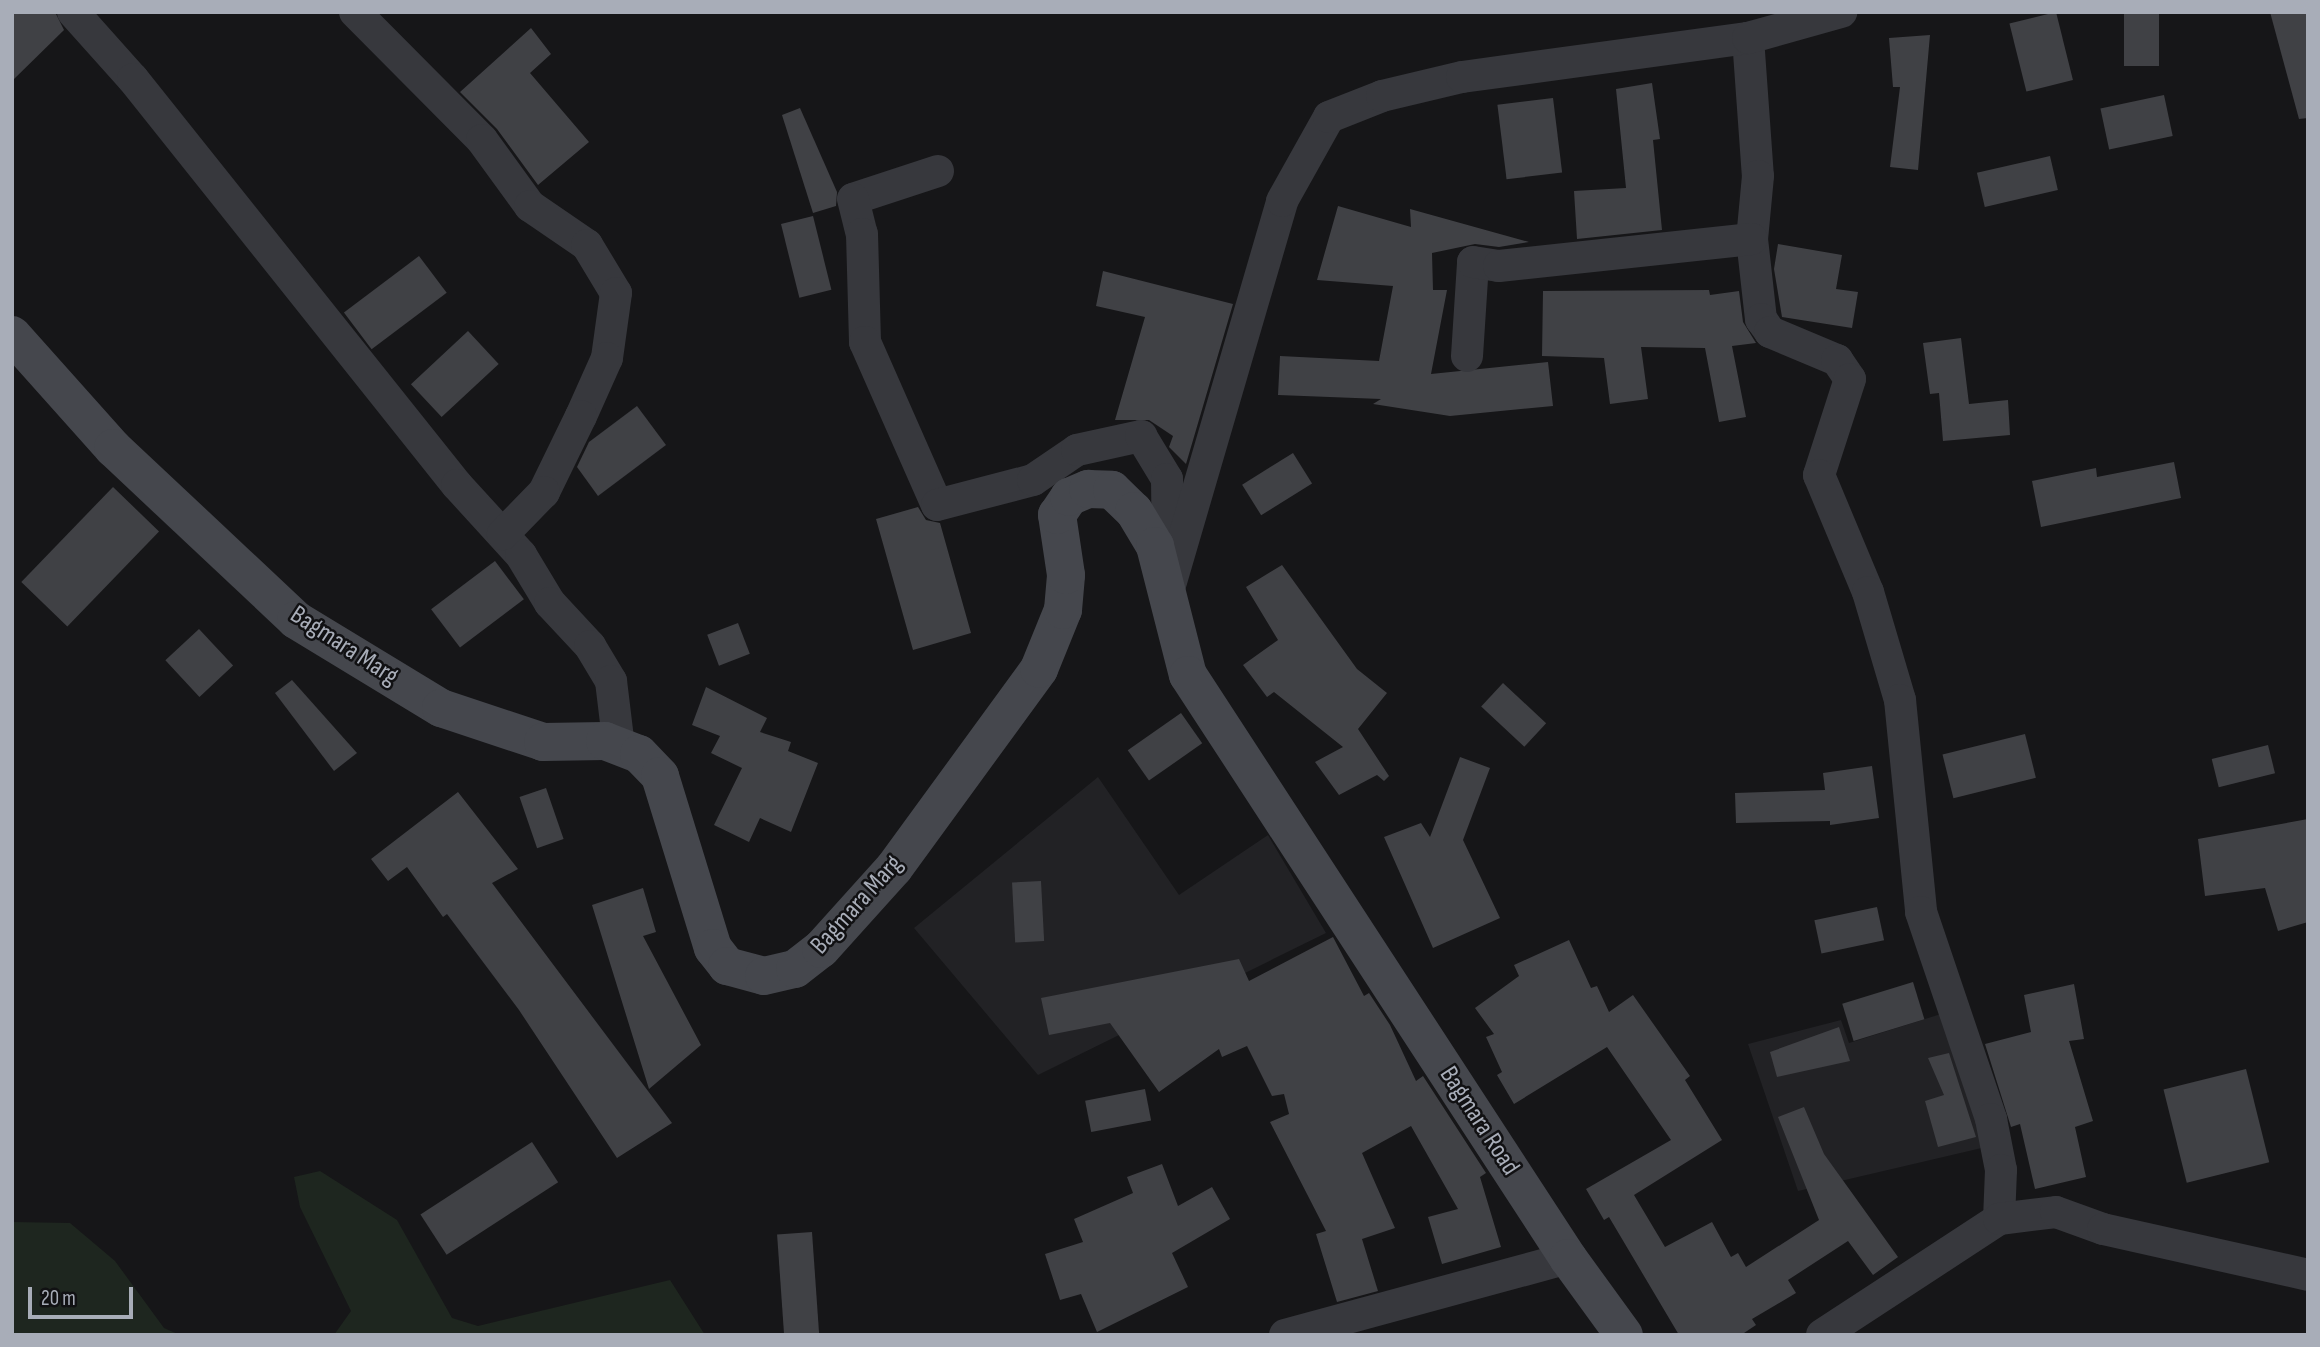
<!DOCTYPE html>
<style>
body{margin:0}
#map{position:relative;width:2320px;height:1347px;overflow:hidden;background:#161618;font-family:"Sofia Sans Condensed",sans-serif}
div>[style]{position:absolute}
.built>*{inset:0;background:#222225}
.green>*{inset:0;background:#1e261f}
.building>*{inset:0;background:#404145;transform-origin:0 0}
.street>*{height:32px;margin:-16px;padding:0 16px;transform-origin:16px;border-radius:16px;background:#37383d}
.secondary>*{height:38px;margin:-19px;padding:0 19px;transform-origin:19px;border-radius:19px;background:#45474d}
span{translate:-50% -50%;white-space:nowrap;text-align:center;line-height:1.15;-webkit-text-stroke:5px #111113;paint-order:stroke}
.street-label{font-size:26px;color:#a8adb8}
.frame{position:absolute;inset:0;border:14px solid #a8adb8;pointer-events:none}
.scale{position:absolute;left:28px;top:1287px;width:105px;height:32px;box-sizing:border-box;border:4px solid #a8adb8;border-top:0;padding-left:9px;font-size:21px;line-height:24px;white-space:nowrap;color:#a8adb8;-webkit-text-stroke:5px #111113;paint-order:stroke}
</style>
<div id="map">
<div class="built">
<div style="clip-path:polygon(1098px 777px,1179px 895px,1268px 835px,1326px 933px,1038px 1075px,914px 928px)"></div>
<div style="clip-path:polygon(1944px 1013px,1986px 1147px,1798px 1191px,1748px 1044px,1841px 1020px,1849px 1043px)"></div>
</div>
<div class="green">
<div style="clip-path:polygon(320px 1171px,397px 1220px,452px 1318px,478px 1326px,670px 1280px,705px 1335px,334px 1335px,351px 1311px,300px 1207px,294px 1177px)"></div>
<div style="clip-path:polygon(12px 1222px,70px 1223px,115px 1261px,164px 1328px,180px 1335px,12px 1335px)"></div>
</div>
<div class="building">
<div style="clip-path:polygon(12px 12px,55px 12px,64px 30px,12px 81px)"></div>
<div style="left:2056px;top:12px;width:70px;height:48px;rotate:76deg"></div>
<div style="left:2124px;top:12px;width:35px;height:54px"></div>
<div style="clip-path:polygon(2270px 12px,2308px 12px,2308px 118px,2299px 119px)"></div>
<div style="clip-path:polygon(531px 28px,551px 54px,530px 73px,589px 142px,538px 185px,497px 129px,460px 92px)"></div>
<div style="clip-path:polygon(1930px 35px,1918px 170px,1890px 167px,1900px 87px,1893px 87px,1889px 38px)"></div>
<div style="clip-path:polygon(1652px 83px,1660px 139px,1653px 140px,1662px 230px,1577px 239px,1574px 191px,1626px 188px,1616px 89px)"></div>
<div style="left:2164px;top:95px;width:42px;height:65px;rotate:78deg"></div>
<div style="left:1553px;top:98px;width:75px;height:56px;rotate:83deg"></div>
<div style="clip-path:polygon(800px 108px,837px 192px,836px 206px,813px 213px,782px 115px)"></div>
<div style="left:2050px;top:156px;width:35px;height:75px;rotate:77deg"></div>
<div style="clip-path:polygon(1338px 206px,1411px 227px,1410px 209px,1529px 242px,1499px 247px,1475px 244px,1432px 253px,1433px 290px,1447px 290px,1431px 374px,1548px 362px,1553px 406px,1450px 416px,1373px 404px,1381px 399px,1278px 395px,1280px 356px,1379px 361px,1393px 286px,1317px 280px)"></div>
<div style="left:813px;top:216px;width:76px;height:33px;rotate:76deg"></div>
<div style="clip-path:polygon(1778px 244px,1842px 255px,1836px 289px,1858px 292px,1852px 328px,1782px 317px,1774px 269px)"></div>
<div style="left:419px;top:256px;width:46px;height:94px;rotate:53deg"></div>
<div style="clip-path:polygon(1103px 271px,1233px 304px,1186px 464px,1169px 447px,1173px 436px,1149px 420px,1115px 420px,1145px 317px,1096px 306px)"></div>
<div style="clip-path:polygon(1709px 290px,1710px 295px,1739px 291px,1743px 322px,1756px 343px,1732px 346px,1746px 417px,1719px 422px,1705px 348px,1641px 347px,1648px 399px,1610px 404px,1604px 358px,1542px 356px,1543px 291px)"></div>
<div style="left:468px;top:331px;width:45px;height:78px;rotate:47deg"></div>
<div style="clip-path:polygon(1961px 338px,1969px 404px,2008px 400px,2010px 435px,1943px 441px,1939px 393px,1930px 394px,1923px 343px)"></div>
<div style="clip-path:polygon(637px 406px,666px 445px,598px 496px,577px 467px,589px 442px)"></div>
<div style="left:1293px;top:453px;width:36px;height:60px;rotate:58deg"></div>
<div style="clip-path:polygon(2174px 462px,2181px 498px,2041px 527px,2032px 481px,2096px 468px,2097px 477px)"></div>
<div style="left:113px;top:487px;width:64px;height:132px;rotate:44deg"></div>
<div style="clip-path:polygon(918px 507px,926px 520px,940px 523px,971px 633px,913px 650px,876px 519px)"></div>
<div style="left:495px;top:561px;width:48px;height:80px;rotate:53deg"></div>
<div style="clip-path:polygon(1282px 565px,1357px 669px,1387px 693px,1358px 729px,1389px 776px,1384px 781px,1377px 775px,1339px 795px,1315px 762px,1343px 747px,1274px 692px,1267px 697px,1243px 665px,1278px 640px,1246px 587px)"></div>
<div style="left:738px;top:623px;width:33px;height:33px;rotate:69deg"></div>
<div style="left:199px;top:629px;width:50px;height:46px;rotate:47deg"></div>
<div style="clip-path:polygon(292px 680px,357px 753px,334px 771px,275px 693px)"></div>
<div style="left:1503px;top:683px;width:59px;height:32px;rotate:43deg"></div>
<div style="clip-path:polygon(706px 687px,767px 718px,760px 732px,791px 742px,788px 751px,818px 763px,791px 832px,760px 818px,749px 842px,714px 825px,742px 768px,711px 753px,720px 736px,692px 725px)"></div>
<div style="left:1181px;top:713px;width:37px;height:65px;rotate:55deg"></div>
<div style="left:2025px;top:734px;width:45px;height:85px;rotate:76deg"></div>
<div style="left:2268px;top:745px;width:29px;height:58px;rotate:76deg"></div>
<div style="clip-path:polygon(1460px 757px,1490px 768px,1463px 840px,1500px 918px,1433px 948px,1384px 837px,1421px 823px,1430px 837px)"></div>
<div style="clip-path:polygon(1872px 766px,1879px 818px,1830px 825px,1830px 821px,1736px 823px,1735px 793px,1825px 790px,1823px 773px)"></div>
<div style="left:546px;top:788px;width:54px;height:28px;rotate:71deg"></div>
<div style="clip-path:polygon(458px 792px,518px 869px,492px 883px,672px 1123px,617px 1158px,519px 1010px,447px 914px,443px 917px,407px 867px,388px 881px,371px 859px)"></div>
<div style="clip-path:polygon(2308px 819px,2308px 922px,2278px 931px,2265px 888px,2205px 896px,2198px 839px)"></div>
<div style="left:1041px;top:881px;width:60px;height:29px;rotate:87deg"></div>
<div style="clip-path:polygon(643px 888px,656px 932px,643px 936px,701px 1045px,649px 1089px,592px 905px)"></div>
<div style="left:1877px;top:907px;width:34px;height:64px;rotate:78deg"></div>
<div style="clip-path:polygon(1333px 937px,1364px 996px,1369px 993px,1390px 1025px,1416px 1081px,1423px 1076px,1486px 1173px,1480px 1177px,1501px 1247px,1442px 1264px,1428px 1217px,1458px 1209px,1411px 1126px,1362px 1153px,1395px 1228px,1362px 1239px,1378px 1291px,1337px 1302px,1316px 1234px,1326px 1231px,1270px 1122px,1289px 1114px,1284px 1094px,1272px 1096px,1247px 1046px,1222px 1057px,1219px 1049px,1159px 1092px,1110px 1023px,1049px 1035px,1041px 998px,1239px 959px,1249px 981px)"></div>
<div style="clip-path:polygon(1569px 940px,1591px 988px,1597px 986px,1609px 1012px,1633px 995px,1690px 1076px,1685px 1080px,1722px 1140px,1634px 1195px,1665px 1247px,1712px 1222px,1731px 1257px,1738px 1253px,1746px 1267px,1819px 1220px,1778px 1117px,1804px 1107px,1824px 1154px,1898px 1257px,1873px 1275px,1848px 1241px,1788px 1280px,1796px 1293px,1752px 1319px,1756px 1325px,1741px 1335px,1679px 1335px,1609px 1217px,1604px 1220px,1586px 1189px,1671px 1140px,1607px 1047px,1514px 1104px,1497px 1075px,1502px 1072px,1486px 1037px,1494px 1034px,1475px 1008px,1519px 976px,1514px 965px)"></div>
<div style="left:1913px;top:982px;width:39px;height:74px;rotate:73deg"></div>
<div style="clip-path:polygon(2074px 984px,2084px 1039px,2069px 1041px,2093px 1121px,2075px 1127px,2086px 1177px,2035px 1189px,2020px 1124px,2011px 1127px,1985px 1044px,2031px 1032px,2024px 995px)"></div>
<div style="clip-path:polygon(1839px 1027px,1850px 1061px,1777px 1077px,1770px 1052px)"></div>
<div style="clip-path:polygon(1949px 1053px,1976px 1137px,1938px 1147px,1925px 1101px,1944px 1095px,1928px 1058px)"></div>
<div style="left:2246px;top:1069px;width:96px;height:85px;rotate:76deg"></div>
<div style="left:1145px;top:1089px;width:32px;height:61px;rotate:79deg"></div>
<div style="left:532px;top:1142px;width:48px;height:133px;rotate:57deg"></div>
<div style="clip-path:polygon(1162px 1164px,1178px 1206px,1212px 1187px,1230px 1219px,1172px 1253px,1188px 1287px,1097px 1332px,1081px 1294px,1060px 1300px,1045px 1254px,1083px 1242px,1074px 1219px,1133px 1193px,1127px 1177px)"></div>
<div style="left:812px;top:1232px;width:103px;height:35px;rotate:86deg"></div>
</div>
<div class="street">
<div style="left:73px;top:12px;width:90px;rotate:48.2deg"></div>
<div style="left:133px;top:79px;width:519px;rotate:51.41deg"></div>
<div style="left:457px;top:485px;width:95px;rotate:47.6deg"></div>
<div style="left:521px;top:555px;width:56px;rotate:58.9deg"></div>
<div style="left:550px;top:603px;width:59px;rotate:47.1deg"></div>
<div style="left:590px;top:646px;width:41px;rotate:59deg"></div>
<div style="left:611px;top:681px;width:66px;rotate:83.1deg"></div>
<div style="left:355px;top:12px;width:180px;rotate:45.2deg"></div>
<div style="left:482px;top:140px;width:82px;rotate:54deg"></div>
<div style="left:530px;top:206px;width:69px;rotate:34.4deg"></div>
<div style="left:587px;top:245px;width:56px;rotate:58.9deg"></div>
<div style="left:616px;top:293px;width:66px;rotate:97.9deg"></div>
<div style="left:607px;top:358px;width:64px;rotate:114.1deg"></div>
<div style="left:581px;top:416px;width:85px;rotate:116deg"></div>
<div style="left:544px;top:492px;width:59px;rotate:134.3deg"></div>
<div style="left:1748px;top:38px;width:138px;rotate:85.9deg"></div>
<div style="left:1758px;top:176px;width:63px;rotate:95.4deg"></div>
<div style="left:1752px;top:239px;width:81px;rotate:83.6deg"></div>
<div style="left:1761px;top:319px;width:16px;rotate:55deg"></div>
<div style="left:1770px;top:332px;width:73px;rotate:22.7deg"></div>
<div style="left:1837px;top:360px;width:23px;rotate:56deg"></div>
<div style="left:1850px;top:379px;width:101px;rotate:107.9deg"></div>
<div style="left:1819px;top:475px;width:127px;rotate:67.3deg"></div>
<div style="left:1868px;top:592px;width:113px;rotate:73.5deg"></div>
<div style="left:1900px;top:700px;width:213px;rotate:84.3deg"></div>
<div style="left:1921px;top:912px;width:219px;rotate:71.3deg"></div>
<div style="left:1991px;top:1119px;width:52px;rotate:78.9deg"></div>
<div style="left:2001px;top:1170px;width:49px;rotate:92.3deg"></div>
<div style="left:938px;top:171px;width:89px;rotate:161.8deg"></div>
<div style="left:853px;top:199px;width:36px;rotate:76deg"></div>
<div style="left:862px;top:234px;width:108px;rotate:88.4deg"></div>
<div style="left:865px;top:342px;width:178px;rotate:66.2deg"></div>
<div style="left:937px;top:505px;width:99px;rotate:-14.6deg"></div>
<div style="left:1033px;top:480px;width:53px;rotate:-34.3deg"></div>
<div style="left:1077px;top:450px;width:66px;rotate:-12.3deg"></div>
<div style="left:1141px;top:436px;width:50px;rotate:58.8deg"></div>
<div style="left:1167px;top:479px;width:80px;rotate:89.3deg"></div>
<div style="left:1467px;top:356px;width:94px;rotate:-86.3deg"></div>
<div style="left:1473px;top:262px;width:26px;rotate:9deg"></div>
<div style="left:1499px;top:266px;width:254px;rotate:-6.1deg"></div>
<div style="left:1168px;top:592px;width:407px;rotate:-73.7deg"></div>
<div style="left:1282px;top:201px;width:96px;rotate:-60.8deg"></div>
<div style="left:1329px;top:117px;width:57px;rotate:-21.6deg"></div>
<div style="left:1382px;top:96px;width:82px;rotate:-13.4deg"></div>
<div style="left:1462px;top:77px;width:289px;rotate:-7.8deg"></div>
<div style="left:1748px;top:38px;width:97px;rotate:-15.6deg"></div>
<div style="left:1285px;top:1335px;width:293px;rotate:-15.2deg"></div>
<div style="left:1822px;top:1335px;width:212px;rotate:-33.2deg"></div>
<div style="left:1999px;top:1219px;width:57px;rotate:-7deg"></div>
<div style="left:2056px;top:1212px;width:50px;rotate:19.9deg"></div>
<div style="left:2103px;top:1229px;width:210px;rotate:12.6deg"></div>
</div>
<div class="secondary">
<div style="left:12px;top:335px;width:152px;rotate:48.2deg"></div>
<div style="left:113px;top:448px;width:251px;rotate:43.2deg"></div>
<div style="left:296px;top:620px;width:170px;rotate:31.3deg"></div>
<div style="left:441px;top:708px;width:108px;rotate:18.4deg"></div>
<div style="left:543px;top:742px;width:62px;rotate:-0.9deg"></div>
<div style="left:605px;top:741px;width:36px;rotate:21deg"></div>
<div style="left:639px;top:754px;width:30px;rotate:46deg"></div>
<div style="left:660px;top:776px;width:180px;rotate:72.9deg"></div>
<div style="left:713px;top:948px;width:23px;rotate:52deg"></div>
<div style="left:727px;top:966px;width:38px;rotate:15deg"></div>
<div style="left:764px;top:976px;width:32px;rotate:-13deg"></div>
<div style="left:795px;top:969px;width:33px;rotate:-38deg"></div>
<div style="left:821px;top:949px;width:109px;rotate:-48deg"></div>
<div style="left:894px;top:868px;width:246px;rotate:-53.9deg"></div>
<div style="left:1039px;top:669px;width:64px;rotate:-67.9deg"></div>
<div style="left:1063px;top:610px;width:35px;rotate:-85deg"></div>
<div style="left:1066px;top:575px;width:61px;rotate:-98.5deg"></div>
<div style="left:1057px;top:515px;width:22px;rotate:-56deg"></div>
<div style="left:1069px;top:497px;width:21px;rotate:-23deg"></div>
<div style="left:1088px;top:489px;width:24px;rotate:2deg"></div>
<div style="left:1112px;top:490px;width:30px;rotate:44deg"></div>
<div style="left:1134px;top:511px;width:41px;rotate:59deg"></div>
<div style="left:1155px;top:546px;width:133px;rotate:75.7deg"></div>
<div style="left:1188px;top:675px;width:696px;rotate:56.9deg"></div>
<div style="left:1568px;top:1258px;width:95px;rotate:54deg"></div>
</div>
<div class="street-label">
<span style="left:344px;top:646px;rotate:33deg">Bagmara Marg</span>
<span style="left:857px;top:905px;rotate:-48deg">Bagmara Marg</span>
<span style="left:1479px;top:1121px;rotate:57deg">Bagmara Road</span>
</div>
<div class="frame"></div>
<div class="scale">20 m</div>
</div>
